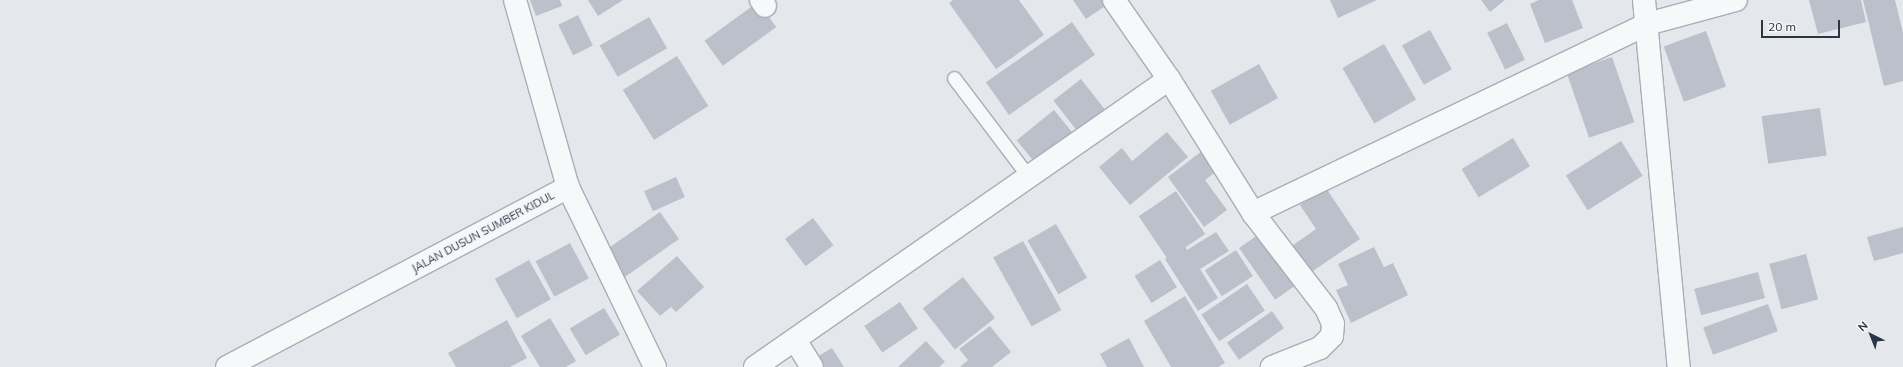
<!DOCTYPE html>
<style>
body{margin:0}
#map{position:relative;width:1903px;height:367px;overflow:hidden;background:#e4e7ec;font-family:Mulish,sans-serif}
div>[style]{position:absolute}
.building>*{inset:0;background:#bbc0ca;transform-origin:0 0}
.roads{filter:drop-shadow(1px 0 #a9aeb7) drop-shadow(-1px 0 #a9aeb7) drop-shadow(0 1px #a9aeb7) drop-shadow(0 -1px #a9aeb7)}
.lane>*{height:13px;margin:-6.5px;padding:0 6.5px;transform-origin:6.5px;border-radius:6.5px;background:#f7f8fa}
.street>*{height:22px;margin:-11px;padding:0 11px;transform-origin:11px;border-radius:11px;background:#f7f8fa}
span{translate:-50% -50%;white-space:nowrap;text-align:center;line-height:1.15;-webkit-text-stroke:4px #f4f6f9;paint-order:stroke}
.street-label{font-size:11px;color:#2b3445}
.north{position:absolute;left:1851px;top:315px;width:40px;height:40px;-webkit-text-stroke:3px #f4f6f9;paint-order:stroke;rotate:317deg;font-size:11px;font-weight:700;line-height:16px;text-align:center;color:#2b3445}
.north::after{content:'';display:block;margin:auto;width:14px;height:18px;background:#2b3445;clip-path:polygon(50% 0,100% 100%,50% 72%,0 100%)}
.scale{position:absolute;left:1761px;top:20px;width:79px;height:18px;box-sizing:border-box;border:2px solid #2b3445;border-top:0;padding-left:5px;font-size:12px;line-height:14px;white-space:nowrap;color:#2b3445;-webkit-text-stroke:3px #f4f6f9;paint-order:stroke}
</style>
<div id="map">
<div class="building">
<div style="clip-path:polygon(530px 0,560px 0,562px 6px,536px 16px)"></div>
<div style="clip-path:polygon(588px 0,623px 0,598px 16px)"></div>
<div style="clip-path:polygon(953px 0,1019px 0,1044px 35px,996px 69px,949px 3px)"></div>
<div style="clip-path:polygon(1073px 0,1110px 0,1111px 2px,1086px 19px)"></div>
<div style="clip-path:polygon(1330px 0,1377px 0,1338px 18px)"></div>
<div style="clip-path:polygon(1481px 0,1505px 0,1490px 12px)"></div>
<div style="clip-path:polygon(1539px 0,1572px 0,1583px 28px,1545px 43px,1530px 4px)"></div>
<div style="clip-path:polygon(1809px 0,1861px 0,1866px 22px,1818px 34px)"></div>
<div style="clip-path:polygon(1863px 0,1895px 0,1903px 33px,1903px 81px,1884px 86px)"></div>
<div style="left:758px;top:2px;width:31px;height:66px;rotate:54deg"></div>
<div style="left:578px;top:15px;width:34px;height:22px;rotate:64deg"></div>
<div style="left:649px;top:17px;width:36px;height:57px;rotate:60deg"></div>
<div style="left:1072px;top:22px;width:40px;height:105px;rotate:55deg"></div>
<div style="left:1507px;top:23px;width:41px;height:22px;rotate:64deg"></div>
<div style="left:1430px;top:30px;width:45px;height:32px;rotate:61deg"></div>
<div style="left:1706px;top:31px;width:59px;height:45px;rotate:70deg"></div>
<div style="left:1384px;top:44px;width:64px;height:48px;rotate:60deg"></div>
<div style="left:677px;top:56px;width:59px;height:64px;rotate:58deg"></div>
<div style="left:1612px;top:57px;width:69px;height:48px;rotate:71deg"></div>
<div style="left:1259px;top:64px;width:39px;height:55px;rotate:61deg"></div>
<div style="left:1081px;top:79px;width:39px;height:35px;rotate:52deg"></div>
<div style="left:1820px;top:108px;width:48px;height:59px;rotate:82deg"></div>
<div style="left:1054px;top:110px;width:32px;height:48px;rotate:51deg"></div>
<div style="clip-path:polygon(1167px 132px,1188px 157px,1130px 205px,1099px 167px,1122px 148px,1132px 161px)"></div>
<div style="left:1513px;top:138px;width:33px;height:60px;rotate:59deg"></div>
<div style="left:1621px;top:141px;width:41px;height:65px;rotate:58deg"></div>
<div style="clip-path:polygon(1202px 151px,1217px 171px,1205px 180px,1227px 210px,1204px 227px,1168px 177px)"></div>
<div style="left:676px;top:177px;width:22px;height:35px;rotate:66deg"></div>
<div style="clip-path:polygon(1326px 188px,1360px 239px,1307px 275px,1289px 248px,1316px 229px,1300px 205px)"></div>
<div style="left:1176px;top:191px;width:52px;height:45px;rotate:56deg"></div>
<div style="left:660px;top:212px;width:33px;height:70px;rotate:55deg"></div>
<div style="left:813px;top:218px;width:34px;height:35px;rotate:53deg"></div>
<div style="left:1056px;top:224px;width:62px;height:33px;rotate:60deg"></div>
<div style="clip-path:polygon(1903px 227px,1903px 253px,1874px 261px,1867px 237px)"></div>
<div style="clip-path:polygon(1216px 232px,1229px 251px,1200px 269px,1218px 298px,1198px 311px,1165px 259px,1185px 246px,1187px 250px)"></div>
<div style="left:1262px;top:232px;width:63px;height:28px;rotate:55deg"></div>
<div style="left:1023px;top:241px;width:79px;height:34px;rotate:61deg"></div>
<div style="left:570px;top:243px;width:40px;height:39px;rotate:62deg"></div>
<div style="clip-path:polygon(1374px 247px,1384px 267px,1393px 263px,1408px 295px,1351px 323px,1336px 290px,1348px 285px,1338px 264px)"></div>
<div style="left:1236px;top:250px;width:31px;height:37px;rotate:57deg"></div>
<div style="left:1806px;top:254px;width:47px;height:38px;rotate:75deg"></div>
<div style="clip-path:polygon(677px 256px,704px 287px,676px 312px,671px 307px,660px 316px,637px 291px)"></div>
<div style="left:529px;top:260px;width:45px;height:39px;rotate:61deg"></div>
<div style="left:1160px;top:260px;width:32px;height:30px;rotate:58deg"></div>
<div style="left:1758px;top:272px;width:27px;height:66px;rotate:75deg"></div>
<div style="left:963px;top:277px;width:52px;height:51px;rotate:52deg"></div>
<div style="left:1247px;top:284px;width:32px;height:55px;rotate:56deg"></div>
<div style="clip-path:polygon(1185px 296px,1225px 363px,1218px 367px,1171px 367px,1144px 321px)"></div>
<div style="left:900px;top:302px;width:32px;height:43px;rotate:56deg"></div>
<div style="left:1768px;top:304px;width:29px;height:69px;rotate:70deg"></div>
<div style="left:604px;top:308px;width:31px;height:40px;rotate:59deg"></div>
<div style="left:1272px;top:311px;width:21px;height:55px;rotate:55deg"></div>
<div style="clip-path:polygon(550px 318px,576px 361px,566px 367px,540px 367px,521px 336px)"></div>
<div style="clip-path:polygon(507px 320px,527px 358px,510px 367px,456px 367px,448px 353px)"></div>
<div style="clip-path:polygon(990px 326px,1011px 352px,992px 367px,960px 367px,968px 360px,959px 349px)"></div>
<div style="clip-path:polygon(1129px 338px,1144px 367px,1107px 367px,1100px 354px)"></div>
<div style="clip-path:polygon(926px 341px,945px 362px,939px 367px,898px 367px)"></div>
<div style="clip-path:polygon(832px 348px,844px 367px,821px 367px,815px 358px)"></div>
</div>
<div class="roads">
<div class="lane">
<div style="left:954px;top:78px;width:124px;rotate:52.9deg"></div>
</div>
<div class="street">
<div style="left:515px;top:0;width:194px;rotate:74.2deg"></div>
<div style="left:568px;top:187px;width:200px;rotate:64.2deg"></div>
<div style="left:761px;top:0;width:7px;rotate:56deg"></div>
<div style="left:1114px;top:0;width:96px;rotate:55.2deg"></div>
<div style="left:1169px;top:79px;width:158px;rotate:57.9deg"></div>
<div style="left:1253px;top:213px;width:120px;rotate:52.5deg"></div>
<div style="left:1326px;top:308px;width:17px;rotate:66deg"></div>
<div style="left:1333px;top:324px;width:12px;rotate:95deg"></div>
<div style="left:1332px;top:336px;width:17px;rotate:135deg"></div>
<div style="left:1320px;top:348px;width:52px;rotate:158.4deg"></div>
<div style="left:1644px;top:0;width:369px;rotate:84.6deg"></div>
<div style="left:1253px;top:213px;width:437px;rotate:-25.6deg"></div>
<div style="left:1647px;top:24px;width:92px;rotate:-15.1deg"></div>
<div style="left:795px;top:340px;width:32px;rotate:58deg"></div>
<div style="left:227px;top:367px;width:386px;rotate:-27.8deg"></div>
<div style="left:755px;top:367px;width:504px;rotate:-34.82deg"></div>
</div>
</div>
<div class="street-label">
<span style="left:483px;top:232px;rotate:-28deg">JALAN DUSUN SUMBER KIDUL</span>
</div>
<div class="north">N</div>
<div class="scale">20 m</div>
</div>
